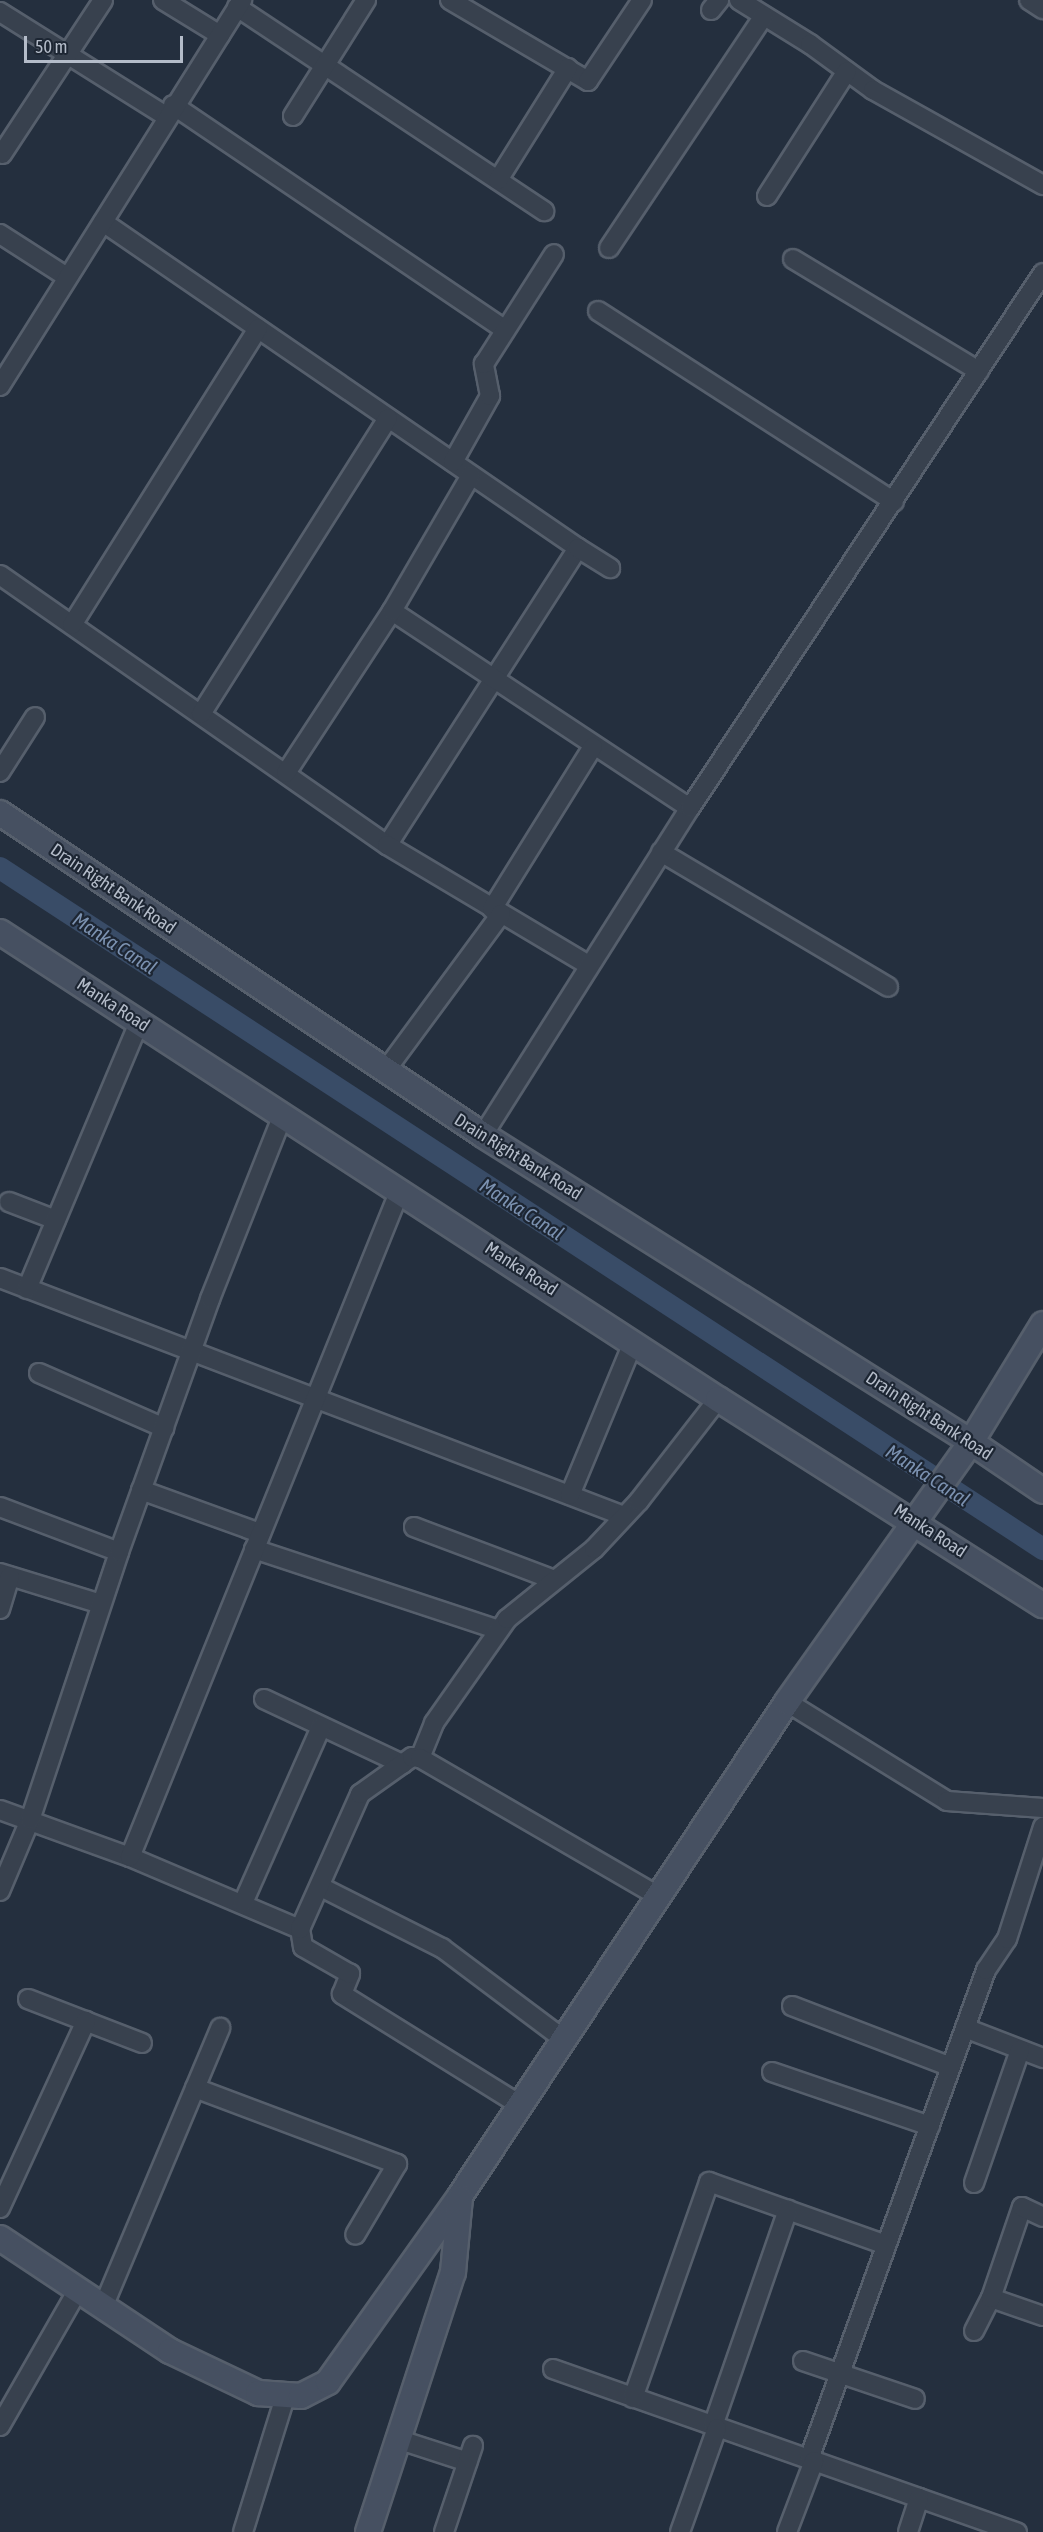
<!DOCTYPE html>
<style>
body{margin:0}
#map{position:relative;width:1043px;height:2532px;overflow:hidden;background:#242f3e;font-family:"Asap Condensed",sans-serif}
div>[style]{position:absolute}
.canal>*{height:22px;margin:-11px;padding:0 11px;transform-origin:11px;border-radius:11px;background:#394c67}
.roads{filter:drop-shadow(2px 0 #565f6c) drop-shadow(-2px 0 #565f6c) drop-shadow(0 2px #565f6c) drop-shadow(0 -2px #565f6c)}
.street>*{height:18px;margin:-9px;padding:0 9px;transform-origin:9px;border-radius:9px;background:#38414e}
.secondary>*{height:24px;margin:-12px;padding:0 12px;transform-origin:12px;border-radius:12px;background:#465061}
span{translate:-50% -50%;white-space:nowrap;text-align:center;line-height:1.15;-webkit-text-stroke:4.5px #1d2633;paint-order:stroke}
.street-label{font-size:18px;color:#b4bcc9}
.water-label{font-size:20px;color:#7c92b1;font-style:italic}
.scale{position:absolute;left:24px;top:36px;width:159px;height:27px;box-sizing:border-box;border:3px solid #b4bcc9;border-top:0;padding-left:8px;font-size:18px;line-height:21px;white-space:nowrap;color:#b4bcc9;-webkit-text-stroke:4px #1d2633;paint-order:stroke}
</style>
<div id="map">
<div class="canal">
<div style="left:0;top:868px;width:1246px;rotate:33.14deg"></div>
</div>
<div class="roads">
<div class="street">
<div style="left:163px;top:0;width:67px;rotate:31.6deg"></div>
<div style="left:450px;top:0;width:160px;rotate:30.4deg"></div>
<div style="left:588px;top:81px;width:97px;rotate:-56.3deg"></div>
<div style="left:739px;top:0;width:84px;rotate:31.8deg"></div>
<div style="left:810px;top:44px;width:78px;rotate:36.1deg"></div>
<div style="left:873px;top:90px;width:195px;rotate:29.2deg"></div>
<div style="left:1029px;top:0;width:17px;rotate:33deg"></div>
<div style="left:237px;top:7px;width:369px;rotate:33.6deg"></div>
<div style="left:711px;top:10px;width:13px;rotate:-51deg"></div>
<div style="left:0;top:12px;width:196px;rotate:32.1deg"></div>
<div style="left:173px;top:105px;width:401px;rotate:34.1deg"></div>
<div style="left:293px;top:116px;width:137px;rotate:-57.8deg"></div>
<div style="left:2px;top:154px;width:184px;rotate:-56.7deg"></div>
<div style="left:498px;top:180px;width:132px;rotate:-58deg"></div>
<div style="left:767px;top:196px;width:148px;rotate:-57.4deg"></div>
<div style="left:103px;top:222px;width:576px;rotate:34.46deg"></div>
<div style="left:578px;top:548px;width:353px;rotate:122.7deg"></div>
<div style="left:0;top:234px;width:80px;rotate:32.7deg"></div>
<div style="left:609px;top:248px;width:279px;rotate:-56.3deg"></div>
<div style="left:793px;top:259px;width:217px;rotate:31.1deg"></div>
<div style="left:598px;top:311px;width:352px;rotate:32.8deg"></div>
<div style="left:0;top:386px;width:456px;rotate:-57.9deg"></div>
<div style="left:453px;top:462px;width:76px;rotate:-60.7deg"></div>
<div style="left:490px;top:396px;width:33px;rotate:-101deg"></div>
<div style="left:484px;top:364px;width:130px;rotate:-57.5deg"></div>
<div style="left:578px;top:548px;width:38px;rotate:32deg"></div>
<div style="left:0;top:575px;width:472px;rotate:34.9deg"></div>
<div style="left:387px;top:845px;width:234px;rotate:30.8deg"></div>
<div style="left:392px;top:611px;width:357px;rotate:33.5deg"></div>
<div style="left:72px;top:625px;width:350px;rotate:-57.9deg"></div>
<div style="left:201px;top:714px;width:350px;rotate:-57.7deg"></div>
<div style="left:0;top:772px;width:65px;rotate:-57.5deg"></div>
<div style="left:286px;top:773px;width:194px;rotate:-56.8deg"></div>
<div style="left:392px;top:611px;width:157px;rotate:-59.8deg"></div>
<div style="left:661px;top:852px;width:264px;rotate:30.7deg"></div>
<div style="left:492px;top:909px;width:191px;rotate:-58.1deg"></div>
<div style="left:386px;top:1070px;width:194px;rotate:-53.6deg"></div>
<div style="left:483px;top:1135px;width:387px;rotate:-57.7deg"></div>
<div style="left:690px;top:808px;width:641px;rotate:-56.58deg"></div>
<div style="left:9px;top:1202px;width:50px;rotate:21deg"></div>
<div style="left:0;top:1278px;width:668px;rotate:20.88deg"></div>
<div style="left:27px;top:1289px;width:290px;rotate:-67.2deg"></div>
<div style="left:39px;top:1373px;width:137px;rotate:23.7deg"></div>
<div style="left:141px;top:1490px;width:127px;rotate:19.9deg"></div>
<div style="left:570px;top:1495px;width:165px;rotate:-67.5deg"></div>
<div style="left:0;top:1507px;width:127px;rotate:20.7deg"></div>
<div style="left:414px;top:1527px;width:150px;rotate:20.7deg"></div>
<div style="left:254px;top:1549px;width:258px;rotate:18.3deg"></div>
<div style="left:0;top:1573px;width:106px;rotate:17.1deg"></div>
<div style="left:0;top:1609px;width:34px;rotate:-73deg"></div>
<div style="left:264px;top:1699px;width:153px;rotate:25.2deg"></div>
<div style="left:787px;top:1702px;width:188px;rotate:31.7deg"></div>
<div style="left:947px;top:1801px;width:96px;rotate:4.2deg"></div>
<div style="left:420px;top:1758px;width:38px;rotate:-68deg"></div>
<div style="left:434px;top:1723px;width:127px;rotate:-54.9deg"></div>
<div style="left:507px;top:1619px;width:112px;rotate:-38.8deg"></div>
<div style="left:594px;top:1549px;width:66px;rotate:-46.8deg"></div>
<div style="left:639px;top:1501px;width:129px;rotate:-52.2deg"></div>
<div style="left:0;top:1810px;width:138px;rotate:19.9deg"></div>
<div style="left:130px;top:1857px;width:185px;rotate:23deg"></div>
<div style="left:130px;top:1857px;width:720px;rotate:-67.96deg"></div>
<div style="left:321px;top:1887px;width:136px;rotate:26.8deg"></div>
<div style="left:442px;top:1948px;width:151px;rotate:36.9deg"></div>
<div style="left:0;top:1891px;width:77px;rotate:-67.1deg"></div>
<div style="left:30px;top:1820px;width:282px;rotate:-71.6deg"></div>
<div style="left:119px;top:1552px;width:269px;rotate:-70.2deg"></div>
<div style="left:210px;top:1299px;width:198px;rotate:-68.4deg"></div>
<div style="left:243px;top:1903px;width:193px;rotate:-66.1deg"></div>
<div style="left:28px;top:1999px;width:122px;rotate:21.1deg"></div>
<div style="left:792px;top:2006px;width:170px;rotate:21deg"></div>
<div style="left:965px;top:2028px;width:84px;rotate:21deg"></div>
<div style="left:772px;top:2072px;width:167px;rotate:18.9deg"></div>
<div style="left:195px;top:2088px;width:216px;rotate:20.6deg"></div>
<div style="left:397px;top:2164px;width:82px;rotate:120.6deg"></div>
<div style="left:520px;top:2105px;width:210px;rotate:-148.1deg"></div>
<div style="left:342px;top:1994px;width:22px;rotate:-68deg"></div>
<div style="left:350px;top:1974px;width:54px;rotate:-150.1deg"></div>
<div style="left:303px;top:1947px;width:18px;rotate:-99deg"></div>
<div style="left:300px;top:1929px;width:148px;rotate:-66deg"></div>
<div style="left:360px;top:1794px;width:64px;rotate:-35.4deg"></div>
<div style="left:412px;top:1757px;width:8px;rotate:7deg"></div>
<div style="left:420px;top:1758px;width:273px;rotate:30.1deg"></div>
<div style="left:974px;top:2183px;width:141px;rotate:-70.9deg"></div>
<div style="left:0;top:2208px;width:206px;rotate:-65.3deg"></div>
<div style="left:991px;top:2298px;width:55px;rotate:19.1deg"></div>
<div style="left:103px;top:2307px;width:303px;rotate:-67.2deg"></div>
<div style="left:974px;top:2331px;width:37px;rotate:-63deg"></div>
<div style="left:991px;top:2298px;width:96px;rotate:-71.2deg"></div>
<div style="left:1022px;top:2207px;width:23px;rotate:25deg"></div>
<div style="left:803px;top:2361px;width:118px;rotate:18.7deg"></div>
<div style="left:553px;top:2369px;width:492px;rotate:19.4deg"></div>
<div style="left:633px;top:2398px;width:229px;rotate:-70.6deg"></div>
<div style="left:709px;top:2182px;width:188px;rotate:19.6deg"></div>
<div style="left:0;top:2426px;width:157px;rotate:-60.2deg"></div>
<div style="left:713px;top:2426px;width:229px;rotate:-70.9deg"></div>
<div style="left:400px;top:2440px;width:71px;rotate:17.9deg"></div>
<div style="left:809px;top:2459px;width:520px;rotate:-70.1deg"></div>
<div style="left:986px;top:1970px;width:37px;rotate:-56deg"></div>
<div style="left:1007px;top:1939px;width:118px;rotate:-72.2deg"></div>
<div style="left:243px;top:2532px;width:141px;rotate:-72.7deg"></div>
<div style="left:444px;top:2532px;width:91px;rotate:-71.4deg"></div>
<div style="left:680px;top:2532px;width:110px;rotate:-70.4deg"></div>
<div style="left:787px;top:2532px;width:76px;rotate:-69.2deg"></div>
<div style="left:908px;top:2532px;width:36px;rotate:-72deg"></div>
</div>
<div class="secondary">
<div style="left:0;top:813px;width:580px;rotate:33.69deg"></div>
<div style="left:483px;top:1135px;width:577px;rotate:32.17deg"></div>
<div style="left:971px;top:1442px;width:87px;rotate:34.2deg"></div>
<div style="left:0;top:932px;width:857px;rotate:33.04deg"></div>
<div style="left:718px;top:1399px;width:385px;rotate:32.4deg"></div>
<div style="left:0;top:2238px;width:204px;rotate:33.6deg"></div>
<div style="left:170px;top:2351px;width:98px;rotate:25.5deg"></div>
<div style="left:258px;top:2393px;width:43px;rotate:4deg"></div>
<div style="left:301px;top:2396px;width:30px;rotate:-27deg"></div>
<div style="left:328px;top:2382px;width:228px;rotate:-54.6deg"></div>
<div style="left:460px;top:2196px;width:592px;rotate:-56.5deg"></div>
<div style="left:787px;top:1702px;width:319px;rotate:-54.7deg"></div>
<div style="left:971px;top:1442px;width:138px;rotate:-58.6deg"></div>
<div style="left:368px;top:2532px;width:274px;rotate:-71.9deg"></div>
<div style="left:453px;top:2272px;width:74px;rotate:-84.6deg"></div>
</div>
</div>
<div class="street-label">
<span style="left:113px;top:889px;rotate:34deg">Drain Right Bank Road</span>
<span style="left:113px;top:1005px;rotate:33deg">Manka Road</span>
<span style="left:518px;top:1157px;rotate:32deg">Drain Right Bank Road</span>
<span style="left:521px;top:1269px;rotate:33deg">Manka Road</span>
<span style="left:929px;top:1416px;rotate:33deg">Drain Right Bank Road</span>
<span style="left:930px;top:1531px;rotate:33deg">Manka Road</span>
</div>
<div class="water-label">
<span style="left:115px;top:943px;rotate:33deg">Manka Canal</span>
<span style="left:522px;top:1209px;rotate:33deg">Manka Canal</span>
<span style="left:928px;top:1475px;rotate:33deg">Manka Canal</span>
</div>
<div class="scale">50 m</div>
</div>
